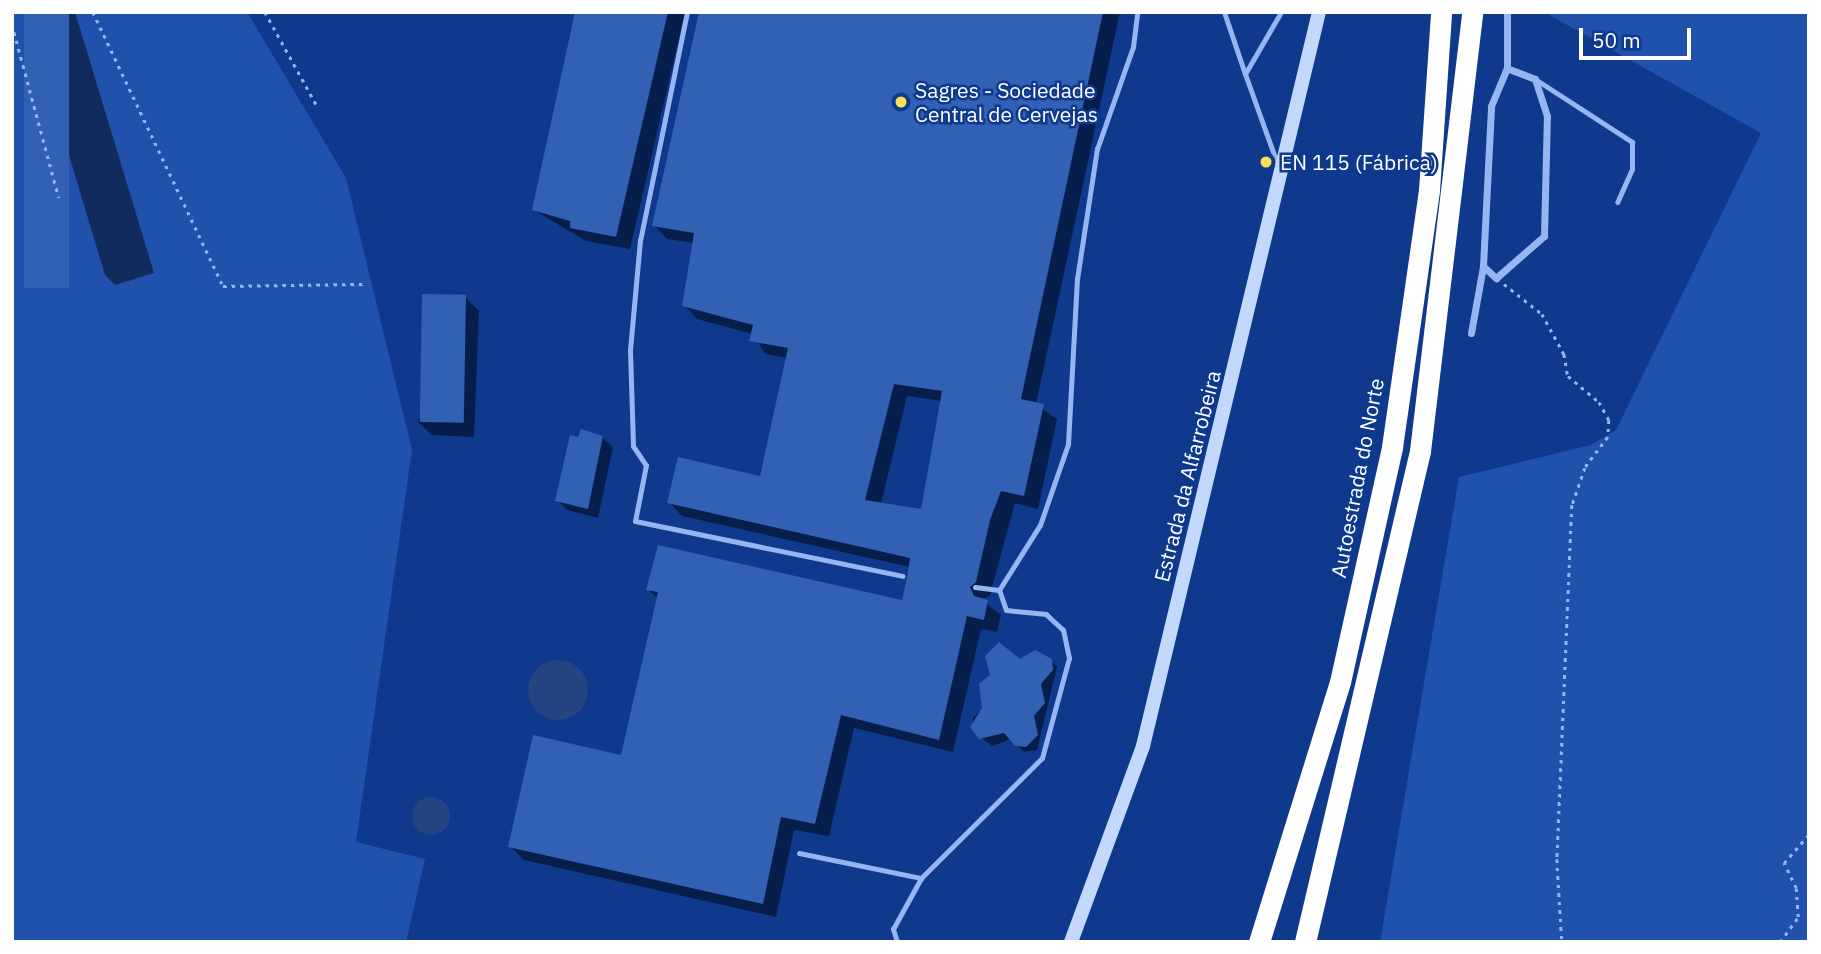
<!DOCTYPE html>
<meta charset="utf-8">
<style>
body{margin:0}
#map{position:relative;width:1821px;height:954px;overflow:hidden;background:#0e398d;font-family:"IBM Plex Sans",sans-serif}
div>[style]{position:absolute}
.green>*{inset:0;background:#1f51ad}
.water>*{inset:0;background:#244482}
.round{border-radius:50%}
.shadow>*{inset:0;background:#0007}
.building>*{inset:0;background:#3260b5;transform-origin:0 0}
.path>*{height:2.5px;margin-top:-1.25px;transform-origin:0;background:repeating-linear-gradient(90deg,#95b6f3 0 3.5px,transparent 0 8.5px)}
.service>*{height:5px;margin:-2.5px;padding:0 2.5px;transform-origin:2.5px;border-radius:2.5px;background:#95b6f3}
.minor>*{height:7px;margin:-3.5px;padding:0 3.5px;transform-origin:3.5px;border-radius:3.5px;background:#95b6f3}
.secondary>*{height:14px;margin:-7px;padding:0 7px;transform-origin:7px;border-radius:7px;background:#c4d7fd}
.motorway>*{height:21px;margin:-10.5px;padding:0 10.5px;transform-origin:10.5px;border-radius:10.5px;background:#fff}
.dots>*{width:19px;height:19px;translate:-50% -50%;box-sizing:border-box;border:4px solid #0e398d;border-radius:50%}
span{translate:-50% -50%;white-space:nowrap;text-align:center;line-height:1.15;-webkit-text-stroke:5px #0e398d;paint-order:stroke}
.poi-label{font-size:21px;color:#fff}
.left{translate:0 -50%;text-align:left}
.street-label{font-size:21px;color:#fff}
.frame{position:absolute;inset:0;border:14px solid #fff;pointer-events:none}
.scale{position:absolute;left:1579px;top:28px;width:112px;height:32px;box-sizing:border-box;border:4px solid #fff;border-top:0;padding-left:9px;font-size:21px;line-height:24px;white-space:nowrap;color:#fff;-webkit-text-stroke:5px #0e398d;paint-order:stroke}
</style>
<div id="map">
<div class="green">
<div style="clip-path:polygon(12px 12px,247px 12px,346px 178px,412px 450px,356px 842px,425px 859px,406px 942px,12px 942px)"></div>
<div style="clip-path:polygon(1544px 12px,1809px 12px,1809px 942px,1380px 942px,1459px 477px,1591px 445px,1616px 430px,1761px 133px)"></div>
</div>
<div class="water">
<div class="round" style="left:528px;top:660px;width:60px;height:60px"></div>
<div class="round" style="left:412px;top:797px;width:38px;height:38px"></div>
</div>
<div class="shadow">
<div style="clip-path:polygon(26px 12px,75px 12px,154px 273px,115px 285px,105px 275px)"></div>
<div style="clip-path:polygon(577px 12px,685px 12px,630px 249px,586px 241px,534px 210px)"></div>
<div style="clip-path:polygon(evenodd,701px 12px,1120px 12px,1036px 404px,1057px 419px,1038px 509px,1015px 503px,990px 595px,982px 600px,1001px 615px,997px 632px,981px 629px,953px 752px,854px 728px,829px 836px,794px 830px,776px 917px,524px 860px,510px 846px,622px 757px,658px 599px,648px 589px,903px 603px,910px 567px,682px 516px,669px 502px,761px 478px,788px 358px,765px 354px,753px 334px,697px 319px,684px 305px,694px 243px,667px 239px,654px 225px,701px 12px,907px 396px,942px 401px,923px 511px,881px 504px,907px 396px)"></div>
<div style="clip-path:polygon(465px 297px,479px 311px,474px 437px,432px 435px,418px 422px)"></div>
<div style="clip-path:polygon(602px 437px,613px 447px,598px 518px,567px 510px,557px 500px)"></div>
<div style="clip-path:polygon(1020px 661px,1051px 661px,1057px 667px,1037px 750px,1024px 752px,1011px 739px,992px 746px,973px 731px,973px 718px,984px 708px,980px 689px)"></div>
</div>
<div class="building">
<div style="left:24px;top:12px;width:45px;height:276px"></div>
<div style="clip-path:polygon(575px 12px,668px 12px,616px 237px,570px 228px,570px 221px,532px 210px)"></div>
<div style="clip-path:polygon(evenodd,699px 12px,1103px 12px,1021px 399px,1044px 404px,1024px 496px,1001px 491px,990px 520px,976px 582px,970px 587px,974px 596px,988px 600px,984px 620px,967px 616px,939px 740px,841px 715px,815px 824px,781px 817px,763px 904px,508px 847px,533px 735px,621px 755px,658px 592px,646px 590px,658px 545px,902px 600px,907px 578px,910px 558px,667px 503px,678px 457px,760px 476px,788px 348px,749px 341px,753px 325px,682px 306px,694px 233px,652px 226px,699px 12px,894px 384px,942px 391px,921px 509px,865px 500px,894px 384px)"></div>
<div style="left:422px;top:294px;width:44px;height:128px;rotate:1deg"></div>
<div style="clip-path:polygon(581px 429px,603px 436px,588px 509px,555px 501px,570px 435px,578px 437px)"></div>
<div style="clip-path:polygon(999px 642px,1020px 659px,1035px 650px,1052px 659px,1053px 670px,1041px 684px,1045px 703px,1034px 716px,1038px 735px,1026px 747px,1015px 746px,1004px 733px,979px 739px,970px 727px,982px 708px,979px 684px,990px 675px,985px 656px)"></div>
</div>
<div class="path">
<div style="left:93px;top:12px;width:303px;rotate:64.6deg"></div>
<div style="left:223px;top:286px;width:142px;rotate:-0.8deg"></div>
<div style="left:265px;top:12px;width:107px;rotate:61deg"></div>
<div style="left:12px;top:24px;width:180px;rotate:74.9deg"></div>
<div style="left:1504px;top:284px;width:48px;rotate:38.3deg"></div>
<div style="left:1542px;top:314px;width:46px;rotate:61.2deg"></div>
<div style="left:1564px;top:354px;width:22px;rotate:80deg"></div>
<div style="left:1568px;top:376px;width:40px;rotate:40deg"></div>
<div style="left:1599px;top:402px;width:21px;rotate:61deg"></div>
<div style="left:1609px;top:420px;width:17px;rotate:93deg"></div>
<div style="left:1608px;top:437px;width:39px;rotate:127deg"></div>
<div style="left:1585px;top:468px;width:39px;rotate:109deg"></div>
<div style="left:1572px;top:505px;width:354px;rotate:92.4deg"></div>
<div style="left:1557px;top:859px;width:83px;rotate:86.6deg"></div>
<div style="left:1780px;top:942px;width:31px;rotate:-54deg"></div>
<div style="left:1798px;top:917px;width:29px;rotate:-94deg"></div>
<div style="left:1796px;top:888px;width:28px;rotate:-116deg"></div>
<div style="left:1784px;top:863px;width:38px;rotate:-49deg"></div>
</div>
<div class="service">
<div style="left:687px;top:12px;width:233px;rotate:101.6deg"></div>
<div style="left:640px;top:240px;width:110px;rotate:95.2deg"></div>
<div style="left:630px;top:350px;width:96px;rotate:88.2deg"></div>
<div style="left:633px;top:446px;width:23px;rotate:56deg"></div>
<div style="left:646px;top:465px;width:57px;rotate:101.1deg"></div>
<div style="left:635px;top:521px;width:273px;rotate:11.6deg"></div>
<div style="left:1224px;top:12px;width:65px;rotate:71.3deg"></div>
<div style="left:1535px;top:79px;width:116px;rotate:33deg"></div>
<div style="left:1632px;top:142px;width:27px;rotate:90deg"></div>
<div style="left:1632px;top:169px;width:36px;rotate:114deg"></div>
<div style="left:1278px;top:166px;width:98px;rotate:-109.7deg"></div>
<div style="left:1245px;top:74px;width:72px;rotate:-59.9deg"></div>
<div style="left:975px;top:587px;width:24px;rotate:7deg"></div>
<div style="left:799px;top:853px;width:125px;rotate:11.6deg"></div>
<div style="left:921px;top:878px;width:170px;rotate:-44.8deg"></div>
<div style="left:1042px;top:758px;width:104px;rotate:-74.9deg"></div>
<div style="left:1069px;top:658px;width:29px;rotate:-102deg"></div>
<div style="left:1063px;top:630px;width:23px;rotate:-137deg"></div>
<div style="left:1046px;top:614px;width:40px;rotate:-174.3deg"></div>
<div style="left:1006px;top:610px;width:21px;rotate:-109deg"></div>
<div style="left:999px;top:590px;width:77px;rotate:-57.8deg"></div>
<div style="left:1040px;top:525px;width:86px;rotate:-70.9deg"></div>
<div style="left:1068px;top:444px;width:165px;rotate:-86.9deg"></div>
<div style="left:1077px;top:279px;width:132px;rotate:-81.3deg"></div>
<div style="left:1097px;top:149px;width:108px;rotate:-70.6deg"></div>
<div style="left:1133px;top:47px;width:35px;rotate:-83deg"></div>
<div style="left:897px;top:942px;width:14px;rotate:-107deg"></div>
<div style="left:893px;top:929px;width:58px;rotate:-61.2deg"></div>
</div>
<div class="minor">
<div style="left:1483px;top:266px;width:18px;rotate:43deg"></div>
<div style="left:1496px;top:278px;width:64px;rotate:-41.2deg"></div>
<div style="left:1544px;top:236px;width:120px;rotate:-88.6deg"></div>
<div style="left:1547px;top:116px;width:39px;rotate:-108deg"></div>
<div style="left:1535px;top:79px;width:30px;rotate:-159deg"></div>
<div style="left:1507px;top:68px;width:56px;rotate:-90deg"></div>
<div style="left:1471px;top:333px;width:68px;rotate:-79.8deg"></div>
<div style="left:1483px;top:266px;width:160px;rotate:-87.1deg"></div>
<div style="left:1491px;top:106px;width:41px;rotate:-67.2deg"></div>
</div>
<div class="secondary">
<div style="left:1071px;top:942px;width:209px;rotate:-69.8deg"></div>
<div style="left:1143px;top:746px;width:755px;rotate:-76.52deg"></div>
</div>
<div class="motorway">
<div style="left:1259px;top:942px;width:272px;rotate:-72.7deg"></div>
<div style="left:1340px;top:682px;width:241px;rotate:-77.5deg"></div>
<div style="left:1392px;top:447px;width:260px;rotate:-81.8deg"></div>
<div style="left:1429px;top:190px;width:178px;rotate:-86.1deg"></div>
<div style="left:1305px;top:942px;width:504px;rotate:-76.82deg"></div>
<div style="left:1420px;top:451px;width:442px;rotate:-83.2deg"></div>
</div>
<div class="dots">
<div style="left:901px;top:102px;background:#ffdf57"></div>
<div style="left:1266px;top:162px;background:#ffdf57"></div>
</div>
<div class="poi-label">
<span class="left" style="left:915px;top:102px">Sagres - Sociedade<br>Central de Cervejas</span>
<span class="left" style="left:1280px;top:162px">EN 115 (Fábrica)</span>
</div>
<div class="street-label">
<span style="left:1187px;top:476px;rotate:-76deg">Estrada da Alfarrobeira</span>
<span style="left:1357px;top:478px;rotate:-79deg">Autoestrada do Norte</span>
</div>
<div class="frame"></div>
<div class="scale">50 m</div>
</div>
